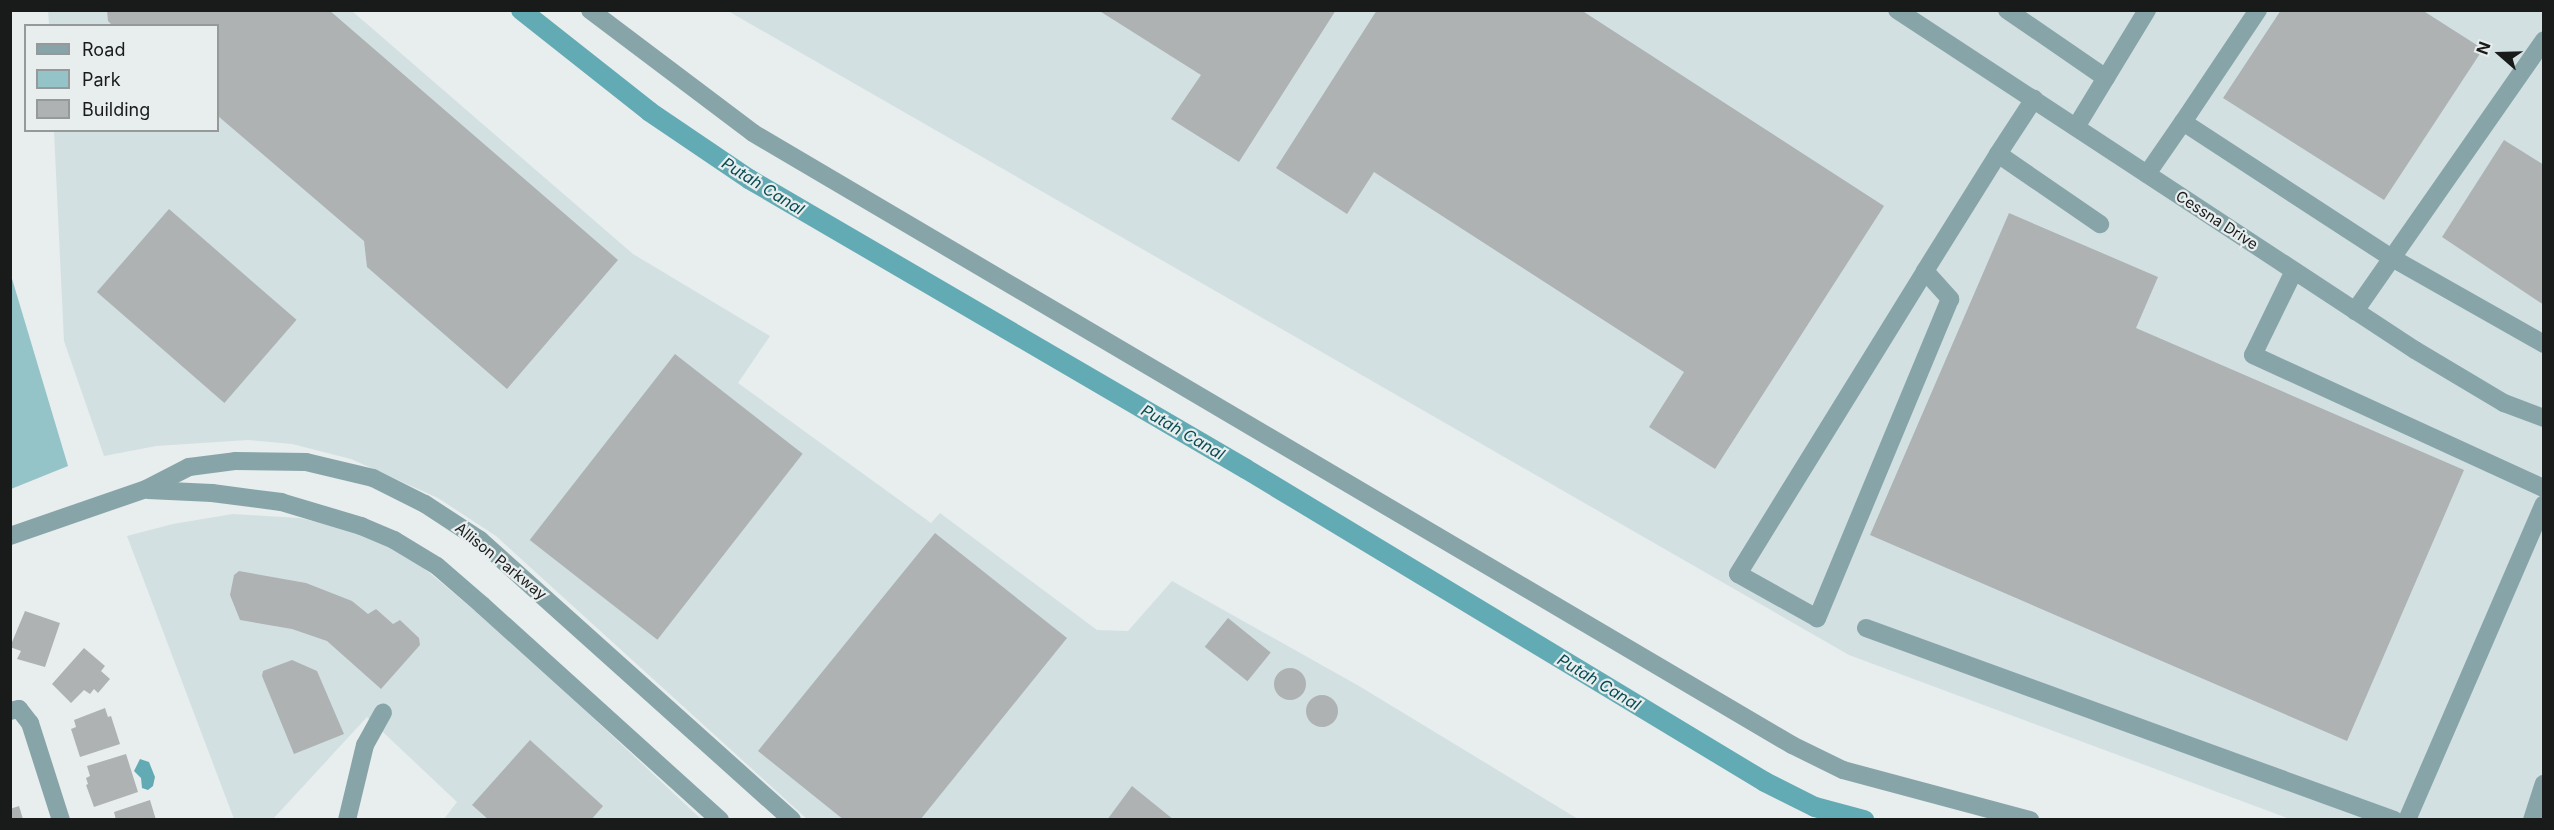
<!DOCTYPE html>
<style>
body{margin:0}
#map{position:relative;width:2554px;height:830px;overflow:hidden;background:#e8edee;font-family:Inter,sans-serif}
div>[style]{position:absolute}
.built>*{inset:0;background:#d2e0e2}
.green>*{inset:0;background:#94c3c8}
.water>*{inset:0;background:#63abb4}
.canal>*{height:20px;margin:-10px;padding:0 10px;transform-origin:10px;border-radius:10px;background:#63abb4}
.building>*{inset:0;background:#aeb2b3;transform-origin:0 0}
.round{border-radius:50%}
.minor>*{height:18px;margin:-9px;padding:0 9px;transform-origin:9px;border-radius:9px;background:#87a5a8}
span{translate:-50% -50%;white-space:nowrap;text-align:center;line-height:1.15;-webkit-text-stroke:4.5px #e8edee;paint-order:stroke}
.street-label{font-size:15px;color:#191b1b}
.water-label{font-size:16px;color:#064b51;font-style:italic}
.frame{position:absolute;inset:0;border:12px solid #191b1b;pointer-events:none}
.legend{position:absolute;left:24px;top:24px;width:195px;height:108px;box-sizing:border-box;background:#e8edee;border:2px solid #95999a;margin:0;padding:8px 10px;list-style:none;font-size:18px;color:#191b1b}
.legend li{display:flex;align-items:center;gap:12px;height:30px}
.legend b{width:30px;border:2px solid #95999a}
.north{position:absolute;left:2470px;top:24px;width:60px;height:60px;-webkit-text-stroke:4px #e8edee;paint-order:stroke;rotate:290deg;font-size:16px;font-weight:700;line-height:24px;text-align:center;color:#191b1b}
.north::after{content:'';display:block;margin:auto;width:21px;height:27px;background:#191b1b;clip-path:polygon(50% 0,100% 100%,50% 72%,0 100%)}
</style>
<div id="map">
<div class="built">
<div style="clip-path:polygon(48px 11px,352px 11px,633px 254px,770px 336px,738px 383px,931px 523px,940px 513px,1097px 630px,1128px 631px,1172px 581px,1359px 686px,1578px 819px,807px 819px,496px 536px,438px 498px,351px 459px,292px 444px,248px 440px,156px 446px,104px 456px,64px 341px,54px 131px,218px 130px,218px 26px,49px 25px)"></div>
<div style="clip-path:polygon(728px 11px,2543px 11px,2543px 819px,2290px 819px,1849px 655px)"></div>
<div style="clip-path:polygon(233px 514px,299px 518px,332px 525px,376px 540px,415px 561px,507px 637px,701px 819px,444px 819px,457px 802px,367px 717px,273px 819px,234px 819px,127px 536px,173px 524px)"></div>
</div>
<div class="green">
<div style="clip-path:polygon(10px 272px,68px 466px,11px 489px,10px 489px)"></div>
</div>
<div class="water">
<div style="clip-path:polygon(140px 759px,149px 762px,155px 777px,153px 786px,148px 790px,142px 788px,141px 778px,134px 771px)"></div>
</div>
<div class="canal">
<div style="left:521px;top:10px;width:164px;rotate:38.3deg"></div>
<div style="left:650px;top:112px;width:120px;rotate:34.1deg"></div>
<div style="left:749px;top:179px;width:575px;rotate:30.26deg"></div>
<div style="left:1246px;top:469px;width:606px;rotate:31.09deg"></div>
<div style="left:1765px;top:782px;width:56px;rotate:26.6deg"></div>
<div style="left:1815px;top:807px;width:51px;rotate:14.9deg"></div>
</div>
<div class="building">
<div style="clip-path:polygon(107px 10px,329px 10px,618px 260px,507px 389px,367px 267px,364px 241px,218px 116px,218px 26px,113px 26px,108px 21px)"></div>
<div style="clip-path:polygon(1098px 10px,1336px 10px,1239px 162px,1171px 119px,1201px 75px)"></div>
<div style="clip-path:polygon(1377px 10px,1581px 10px,1884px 206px,1715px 469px,1649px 427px,1684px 372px,1374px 172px,1347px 214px,1276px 168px)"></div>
<div style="clip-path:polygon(2281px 10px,2422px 10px,2483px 49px,2384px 200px,2223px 98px)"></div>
<div style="clip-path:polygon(2504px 140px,2544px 165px,2544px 305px,2442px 237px)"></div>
<div style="left:169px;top:209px;width:169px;height:110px;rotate:41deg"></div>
<div style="clip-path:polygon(2009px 213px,2158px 277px,2136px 328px,2464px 470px,2347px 741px,1870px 535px)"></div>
<div style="left:675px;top:354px;width:162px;height:236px;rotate:38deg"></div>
<div style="clip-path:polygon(935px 533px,1067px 638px,920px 820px,844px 820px,758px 751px)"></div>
<div style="clip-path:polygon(239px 571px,306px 583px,352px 601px,368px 614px,376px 609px,393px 624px,400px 620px,419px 638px,420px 645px,381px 689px,327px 641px,292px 629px,240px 620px,230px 595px,234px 575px)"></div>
<div style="clip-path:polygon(25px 611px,60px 623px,45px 667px,17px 659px,21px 651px,10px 647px)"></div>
<div style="left:1228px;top:618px;width:55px;height:37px;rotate:39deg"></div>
<div style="clip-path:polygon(84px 648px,105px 666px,101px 671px,110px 679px,98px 693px,94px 689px,90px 694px,84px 690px,71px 703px,52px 684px)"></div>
<div style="clip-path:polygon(292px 660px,317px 671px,344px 734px,294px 754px,262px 676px,263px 671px)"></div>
<div class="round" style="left:1274px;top:668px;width:32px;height:32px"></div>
<div class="round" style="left:1306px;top:695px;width:32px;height:32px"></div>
<div style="clip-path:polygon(105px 708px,108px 717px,111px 716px,120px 744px,80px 757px,71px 729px,76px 727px,74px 720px)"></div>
<div style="clip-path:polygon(530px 740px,603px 806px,591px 820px,489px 820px,472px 805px)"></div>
<div style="clip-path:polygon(126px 754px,138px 792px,94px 807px,86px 785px,88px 784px,86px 778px,90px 776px,87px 766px)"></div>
<div style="clip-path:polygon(1132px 786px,1174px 820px,1107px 820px)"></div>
<div style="clip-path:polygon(150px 800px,156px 820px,116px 820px,114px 812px)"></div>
<div style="clip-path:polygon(19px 806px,23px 819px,10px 820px,10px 809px)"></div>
</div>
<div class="minor">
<div style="left:590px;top:10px;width:204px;rotate:37deg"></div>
<div style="left:753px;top:133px;width:1206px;rotate:30.5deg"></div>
<div style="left:1792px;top:745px;width:57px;rotate:26.1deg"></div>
<div style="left:1843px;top:770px;width:194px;rotate:15deg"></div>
<div style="left:1897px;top:10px;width:620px;rotate:33.28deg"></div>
<div style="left:2415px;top:350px;width:104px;rotate:30.8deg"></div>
<div style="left:2504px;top:403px;width:43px;rotate:20.6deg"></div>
<div style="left:2007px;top:10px;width:120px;rotate:34.5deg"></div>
<div style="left:2258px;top:10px;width:135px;rotate:123.8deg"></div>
<div style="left:2183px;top:122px;width:249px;rotate:33.1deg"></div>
<div style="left:2392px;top:258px;width:175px;rotate:29.5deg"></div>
<div style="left:2076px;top:127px;width:137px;rotate:-58.7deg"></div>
<div style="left:1998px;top:154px;width:124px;rotate:34.5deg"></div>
<div style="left:2147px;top:174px;width:63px;rotate:-55.3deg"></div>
<div style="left:1925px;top:271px;width:38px;rotate:48deg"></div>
<div style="left:1950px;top:299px;width:346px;rotate:112.6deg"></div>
<div style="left:1817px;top:618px;width:90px;rotate:-150.9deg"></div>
<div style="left:1738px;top:574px;width:356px;rotate:-58.3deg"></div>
<div style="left:1925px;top:271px;width:138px;rotate:-58deg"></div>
<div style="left:1998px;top:154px;width:66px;rotate:-56.8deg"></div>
<div style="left:2294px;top:271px;width:93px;rotate:116deg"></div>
<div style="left:2253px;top:355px;width:320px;rotate:24.6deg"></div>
<div style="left:2355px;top:311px;width:330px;rotate:-55.1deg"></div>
<div style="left:148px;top:490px;width:64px;rotate:2.7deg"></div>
<div style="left:212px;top:493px;width:70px;rotate:7.4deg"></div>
<div style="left:281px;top:502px;width:84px;rotate:16.7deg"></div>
<div style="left:361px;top:526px;width:36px;rotate:23deg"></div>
<div style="left:394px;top:540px;width:50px;rotate:31.2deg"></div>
<div style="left:437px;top:566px;width:60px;rotate:40.9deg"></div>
<div style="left:482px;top:605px;width:321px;rotate:42.1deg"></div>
<div style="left:10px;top:536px;width:144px;rotate:-19.1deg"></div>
<div style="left:146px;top:489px;width:48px;rotate:-27.1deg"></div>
<div style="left:189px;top:467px;width:46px;rotate:-7.4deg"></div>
<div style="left:235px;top:461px;width:71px;rotate:0.8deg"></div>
<div style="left:306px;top:462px;width:69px;rotate:13.4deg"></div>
<div style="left:373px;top:478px;width:58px;rotate:26.6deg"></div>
<div style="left:425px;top:504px;width:66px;rotate:33.2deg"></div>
<div style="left:480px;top:540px;width:419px;rotate:41.9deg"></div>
<div style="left:1866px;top:628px;width:562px;rotate:19.98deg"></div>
<div style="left:10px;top:711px;width:9px;rotate:-13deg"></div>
<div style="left:19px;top:709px;width:18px;rotate:52deg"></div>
<div style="left:30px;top:723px;width:102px;rotate:72.3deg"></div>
<div style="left:347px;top:820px;width:77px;rotate:-76.5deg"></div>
<div style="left:365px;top:745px;width:37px;rotate:-61deg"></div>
<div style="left:2407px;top:820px;width:344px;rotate:-66.6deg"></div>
<div style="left:2532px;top:820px;width:38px;rotate:-72deg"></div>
</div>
<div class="street-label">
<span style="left:2217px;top:220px;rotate:33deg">Cessna Drive</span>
<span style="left:501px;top:561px;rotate:39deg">Allison Parkway</span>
</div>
<div class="water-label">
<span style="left:763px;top:186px;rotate:32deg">Putah Canal</span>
<span style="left:1183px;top:432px;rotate:30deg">Putah Canal</span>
<span style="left:1599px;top:682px;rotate:31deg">Putah Canal</span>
</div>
<div class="frame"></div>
<ul class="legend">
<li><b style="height:8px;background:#87a5a8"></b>Road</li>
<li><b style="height:16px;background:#94c3c8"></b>Park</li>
<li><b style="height:16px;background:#aeb2b3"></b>Building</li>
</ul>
<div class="north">N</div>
</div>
